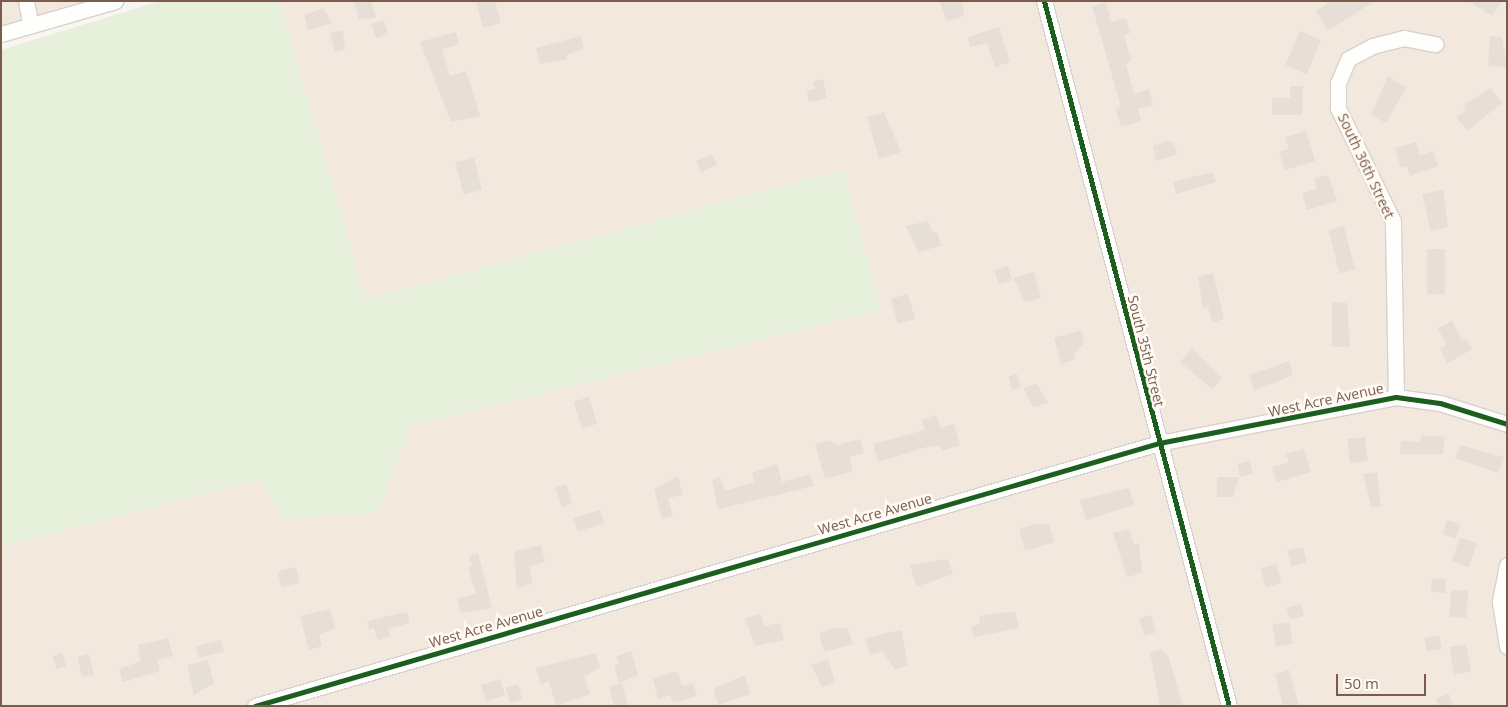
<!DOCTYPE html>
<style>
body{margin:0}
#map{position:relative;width:1508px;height:707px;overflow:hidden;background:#f9f5f0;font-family:"Open Sans",sans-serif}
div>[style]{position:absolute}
.residential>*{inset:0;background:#f2e8de}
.green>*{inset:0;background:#e7f0db}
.building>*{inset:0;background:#e6ded7;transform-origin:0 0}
.roads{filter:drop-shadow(1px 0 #d7d1cb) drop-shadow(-1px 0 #d7d1cb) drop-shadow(0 1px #d7d1cb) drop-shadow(0 -1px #d7d1cb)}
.minor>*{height:15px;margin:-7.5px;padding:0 7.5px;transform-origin:7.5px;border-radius:7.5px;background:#fefefd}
.cycleway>*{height:5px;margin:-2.5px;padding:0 2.5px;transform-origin:2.5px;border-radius:2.5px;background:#1b5e20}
span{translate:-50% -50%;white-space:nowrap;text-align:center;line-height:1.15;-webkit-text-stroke:5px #fffaf3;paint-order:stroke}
.street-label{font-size:14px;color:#7a5c4d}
.frame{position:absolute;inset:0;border:2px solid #7a5c4d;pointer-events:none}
.scale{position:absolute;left:1336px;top:674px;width:90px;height:22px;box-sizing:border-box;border:2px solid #7a5c4d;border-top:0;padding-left:6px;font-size:15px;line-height:18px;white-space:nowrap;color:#7a5c4d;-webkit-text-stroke:4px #fffaf3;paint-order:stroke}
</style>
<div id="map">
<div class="residential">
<div style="clip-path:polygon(1px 1px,99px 1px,1px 30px)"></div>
<div style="clip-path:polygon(279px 1px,1038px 1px,1223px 706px,1px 706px,1px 547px,259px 480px,377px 513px,410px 427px,882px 310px,843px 169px,366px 299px)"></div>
<div style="clip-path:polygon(1051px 1px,1507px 1px,1507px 706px,1237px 706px)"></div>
</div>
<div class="green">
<div style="clip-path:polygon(160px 1px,279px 1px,366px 299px,843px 169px,882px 310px,410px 427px,377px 513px,282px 519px,259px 480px,1px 547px,1px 50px)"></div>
</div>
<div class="building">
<div style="clip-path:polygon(354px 1px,371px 1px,376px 18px,359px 19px)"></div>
<div style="clip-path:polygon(476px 1px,495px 1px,501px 23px,483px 28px)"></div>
<div style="clip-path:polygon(939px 1px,962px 1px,964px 16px,947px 21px)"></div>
<div style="clip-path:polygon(1331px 1px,1375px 1px,1328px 31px,1316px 11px)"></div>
<div style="clip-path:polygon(1469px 1px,1502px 1px,1492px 16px)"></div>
<div style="clip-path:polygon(1106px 2px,1111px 22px,1126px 18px,1130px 33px,1124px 35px,1131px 60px,1126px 64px,1134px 94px,1149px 89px,1153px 105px,1138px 109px,1141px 121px,1121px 127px,1116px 109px,1121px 107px,1092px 6px)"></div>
<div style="clip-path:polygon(324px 8px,332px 23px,308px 30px,304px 15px)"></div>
<div style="left:384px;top:20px;width:15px;height:13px;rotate:74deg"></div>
<div style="clip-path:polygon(999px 27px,1010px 62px,995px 67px,987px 43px,970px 47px,968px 37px)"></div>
<div style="clip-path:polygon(343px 30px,345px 49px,335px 52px,330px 33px)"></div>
<div style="left:1300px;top:31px;width:23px;height:37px;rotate:23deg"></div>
<div style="clip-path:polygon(456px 32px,459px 44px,442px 49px,450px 76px,466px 71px,480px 116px,451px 122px,420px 42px)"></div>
<div style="clip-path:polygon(581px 36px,584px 49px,566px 55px,567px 59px,540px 64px,536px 48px)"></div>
<div style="clip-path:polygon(1490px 36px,1502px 37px,1507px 67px,1488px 66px)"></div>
<div style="clip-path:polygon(1388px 76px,1406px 88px,1386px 123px,1371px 115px)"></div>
<div style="clip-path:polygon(823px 79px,827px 98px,809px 102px,807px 91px,815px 89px,813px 82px)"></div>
<div style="clip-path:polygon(1290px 86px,1303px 86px,1302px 115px,1272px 115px,1272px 98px,1290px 98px)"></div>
<div style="clip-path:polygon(1490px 88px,1502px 103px,1467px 131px,1456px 117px,1466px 110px,1463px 106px)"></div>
<div style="clip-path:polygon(884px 112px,901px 152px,879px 159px,867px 117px)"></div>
<div style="clip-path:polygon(1306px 131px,1315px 161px,1285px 170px,1279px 152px,1289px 149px,1285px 137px)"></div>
<div style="clip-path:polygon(1167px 141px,1174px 143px,1177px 154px,1156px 161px,1153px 146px)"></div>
<div style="clip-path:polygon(1416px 142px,1420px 156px,1433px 151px,1438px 166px,1410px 176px,1407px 166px,1401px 168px,1395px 148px)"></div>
<div style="left:712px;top:154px;width:12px;height:17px;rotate:66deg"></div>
<div style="left:474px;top:158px;width:33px;height:19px;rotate:76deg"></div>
<div style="clip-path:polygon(1213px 172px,1216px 182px,1176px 194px,1173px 182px)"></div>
<div style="clip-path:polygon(1328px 175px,1337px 201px,1307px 210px,1302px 193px,1317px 189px,1314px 179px)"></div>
<div style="clip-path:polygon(1443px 190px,1448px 227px,1431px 231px,1422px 194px)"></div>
<div style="clip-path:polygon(928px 221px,933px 233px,937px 232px,941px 246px,918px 252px,906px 226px)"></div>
<div style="left:1344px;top:226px;width:45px;height:16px;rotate:76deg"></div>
<div style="left:1427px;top:249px;width:18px;height:45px"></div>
<div style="left:1008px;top:266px;width:15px;height:14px;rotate:74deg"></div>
<div style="clip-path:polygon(1034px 272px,1041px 298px,1025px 302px,1013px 278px)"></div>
<div style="clip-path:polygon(1213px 273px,1224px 319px,1212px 323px,1208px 307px,1203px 309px,1198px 277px)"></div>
<div style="left:908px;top:294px;width:26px;height:18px;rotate:74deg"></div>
<div style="clip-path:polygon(1332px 302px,1347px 303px,1350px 347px,1332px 347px)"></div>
<div style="clip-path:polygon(1452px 321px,1462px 341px,1467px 339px,1472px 349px,1447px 364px,1440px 348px,1446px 345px,1438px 328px)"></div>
<div style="clip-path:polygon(1081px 330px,1084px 344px,1074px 353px,1076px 359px,1061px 364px,1054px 338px)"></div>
<div style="clip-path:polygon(1192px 349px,1222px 378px,1212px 389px,1180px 362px)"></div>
<div style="clip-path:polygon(1289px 361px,1293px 375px,1254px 391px,1250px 375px)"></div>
<div style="left:1017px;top:374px;width:14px;height:9px;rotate:73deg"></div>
<div style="clip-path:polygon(1037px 384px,1048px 403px,1033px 407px,1023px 388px)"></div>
<div style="left:589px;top:397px;width:28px;height:16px;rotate:73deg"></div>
<div style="clip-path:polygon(936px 415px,941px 428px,954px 424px,960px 445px,942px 451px,940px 446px,930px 446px,878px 462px,873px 444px,925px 430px,921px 420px)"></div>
<div style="clip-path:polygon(1421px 435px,1445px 437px,1443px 454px,1400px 454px,1401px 441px,1420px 442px)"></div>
<div style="left:1365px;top:437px;width:24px;height:18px;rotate:83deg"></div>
<div style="clip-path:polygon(860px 439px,864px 453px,849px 457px,853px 471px,825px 479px,815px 444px,829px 440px,838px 445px)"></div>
<div style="clip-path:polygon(1460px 445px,1504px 457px,1498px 473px,1455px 458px)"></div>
<div style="clip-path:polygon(1304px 449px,1311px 472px,1277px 482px,1272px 467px,1289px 462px,1286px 454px)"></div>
<div style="left:1250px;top:461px;width:13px;height:13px;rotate:77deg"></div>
<div style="clip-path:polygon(777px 464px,782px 482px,810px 474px,814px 486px,718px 509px,712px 480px,720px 477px,725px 491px,755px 482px,752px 473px)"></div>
<div style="clip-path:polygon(1377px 472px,1381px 507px,1371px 507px,1363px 474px)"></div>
<div style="clip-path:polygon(678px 476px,683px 495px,668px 498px,673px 516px,662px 519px,654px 489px)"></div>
<div style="clip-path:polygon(1217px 477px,1239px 477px,1233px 497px,1217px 497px)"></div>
<div style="left:566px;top:484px;width:21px;height:11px;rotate:73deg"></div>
<div style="clip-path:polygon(1129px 488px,1134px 505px,1086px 520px,1080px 500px)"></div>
<div style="left:600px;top:510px;width:14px;height:28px;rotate:73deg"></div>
<div style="left:1447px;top:520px;width:14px;height:15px;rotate:17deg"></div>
<div style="clip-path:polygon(1036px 524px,1049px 524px,1054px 542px,1025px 551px,1019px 529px)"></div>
<div style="clip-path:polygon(1129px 529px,1134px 545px,1139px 543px,1142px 573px,1127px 577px,1113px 533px)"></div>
<div style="left:1460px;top:537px;width:18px;height:26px;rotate:19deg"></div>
<div style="clip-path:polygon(541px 545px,545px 562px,529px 566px,533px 583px,517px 588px,514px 552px)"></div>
<div style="left:1303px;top:547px;width:16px;height:16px;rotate:76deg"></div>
<div style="clip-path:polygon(478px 553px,492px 608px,461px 613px,457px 599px,476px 594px,468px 567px,472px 566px,469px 556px)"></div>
<div style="clip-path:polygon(948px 559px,953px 574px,916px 587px,910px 565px)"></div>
<div style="left:1276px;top:564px;width:20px;height:16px;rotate:75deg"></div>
<div style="left:296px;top:567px;width:16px;height:19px;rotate:76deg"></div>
<div style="left:1432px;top:578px;width:14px;height:14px;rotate:4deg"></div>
<div style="left:1451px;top:590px;width:17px;height:27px;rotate:3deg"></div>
<div style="left:1301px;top:604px;width:12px;height:15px;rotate:76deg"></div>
<div style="clip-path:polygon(330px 609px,335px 628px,319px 635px,322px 646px,309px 650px,300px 616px)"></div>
<div style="clip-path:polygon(1015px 611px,1019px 628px,974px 637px,971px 627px,980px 624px,979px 616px)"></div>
<div style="clip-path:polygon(407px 612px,410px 623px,388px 629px,390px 636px,378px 640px,374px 628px,369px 630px,367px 621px)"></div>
<div style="clip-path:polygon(761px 614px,764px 626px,780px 623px,784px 640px,755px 646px,745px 618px)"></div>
<div style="left:1151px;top:615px;width:18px;height:12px;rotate:74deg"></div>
<div style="left:1289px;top:622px;width:22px;height:17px;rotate:80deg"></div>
<div style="clip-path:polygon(835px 628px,848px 628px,853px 644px,824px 652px,819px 633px)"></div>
<div style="clip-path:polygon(901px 630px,908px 666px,895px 670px,883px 652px,870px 655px,865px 638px)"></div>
<div style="left:1439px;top:635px;width:14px;height:15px;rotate:78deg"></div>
<div style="clip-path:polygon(168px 638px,173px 656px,157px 660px,160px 671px,123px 682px,119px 669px,141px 661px,138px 645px)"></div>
<div style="left:221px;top:640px;width:12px;height:26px;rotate:76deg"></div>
<div style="left:1466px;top:644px;width:28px;height:17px;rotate:80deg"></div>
<div style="clip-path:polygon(1161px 649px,1168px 655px,1183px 706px,1160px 706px,1150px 652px)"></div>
<div style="clip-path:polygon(631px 651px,638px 675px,619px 683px,614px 665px,619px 664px,617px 656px)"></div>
<div style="left:62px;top:653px;width:14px;height:10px;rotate:73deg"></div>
<div style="clip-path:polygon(596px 653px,600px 668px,584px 676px,590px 694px,556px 706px,549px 681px,541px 684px,536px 668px)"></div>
<div style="left:89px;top:654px;width:21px;height:12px;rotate:76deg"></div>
<div style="clip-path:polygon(828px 659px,835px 682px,822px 687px,811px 665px)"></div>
<div style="clip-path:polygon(208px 660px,214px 683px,194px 695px,187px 665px)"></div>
<div style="clip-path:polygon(1289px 670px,1299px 706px,1283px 706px,1278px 685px,1275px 674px)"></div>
<div style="clip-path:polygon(672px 672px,678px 673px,682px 686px,693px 683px,697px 696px,673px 703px,670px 695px,658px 699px,653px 679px)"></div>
<div style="clip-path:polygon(745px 675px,750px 694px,718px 705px,713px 689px)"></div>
<div style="left:500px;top:679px;width:17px;height:20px;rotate:73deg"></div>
<div style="clip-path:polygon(622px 683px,628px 706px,614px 706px,609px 687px)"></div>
<div style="left:518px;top:684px;width:16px;height:13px;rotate:75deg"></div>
<div style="clip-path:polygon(1449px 694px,1453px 706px,1438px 706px,1436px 698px)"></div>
</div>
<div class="roads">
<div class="minor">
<div style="left:26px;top:1px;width:25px;rotate:79deg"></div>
<div style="left:1044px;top:1px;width:729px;rotate:75.3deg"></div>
<div style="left:1px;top:34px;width:119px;rotate:-16.1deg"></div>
<div style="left:1396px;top:397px;width:176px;rotate:-91deg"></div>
<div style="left:1393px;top:221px;width:126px;rotate:-116deg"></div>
<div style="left:1338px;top:108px;width:25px;rotate:-90deg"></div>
<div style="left:1338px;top:83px;width:26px;rotate:-67deg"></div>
<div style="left:1348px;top:59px;width:27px;rotate:-28deg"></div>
<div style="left:1372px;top:46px;width:33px;rotate:-14deg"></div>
<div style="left:1404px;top:38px;width:32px;rotate:11deg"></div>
<div style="left:1507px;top:565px;width:38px;rotate:101deg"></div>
<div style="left:1500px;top:602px;width:45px;rotate:81deg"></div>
<div style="left:255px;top:706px;width:941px;rotate:-16.22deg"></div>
<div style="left:1159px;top:443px;width:241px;rotate:-11deg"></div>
<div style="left:1396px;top:397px;width:44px;rotate:7.8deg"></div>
<div style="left:1440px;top:403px;width:70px;rotate:17.4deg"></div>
</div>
</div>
<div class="cycleway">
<div style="left:1044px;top:1px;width:729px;rotate:75.3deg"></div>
<div style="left:255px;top:706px;width:941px;rotate:-16.22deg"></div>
<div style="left:1159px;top:443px;width:241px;rotate:-11deg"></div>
<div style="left:1396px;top:397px;width:44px;rotate:7.8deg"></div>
<div style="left:1440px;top:403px;width:70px;rotate:17.4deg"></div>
</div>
<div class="street-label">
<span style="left:1366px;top:166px;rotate:65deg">South 36th Street</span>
<span style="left:1146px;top:351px;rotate:76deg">South 35th Street</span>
<span style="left:1326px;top:400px;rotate:-12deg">West Acre Avenue</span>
<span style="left:875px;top:514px;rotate:-16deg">West Acre Avenue</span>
<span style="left:486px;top:627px;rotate:-16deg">West Acre Avenue</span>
</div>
<div class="frame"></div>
<div class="scale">50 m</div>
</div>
